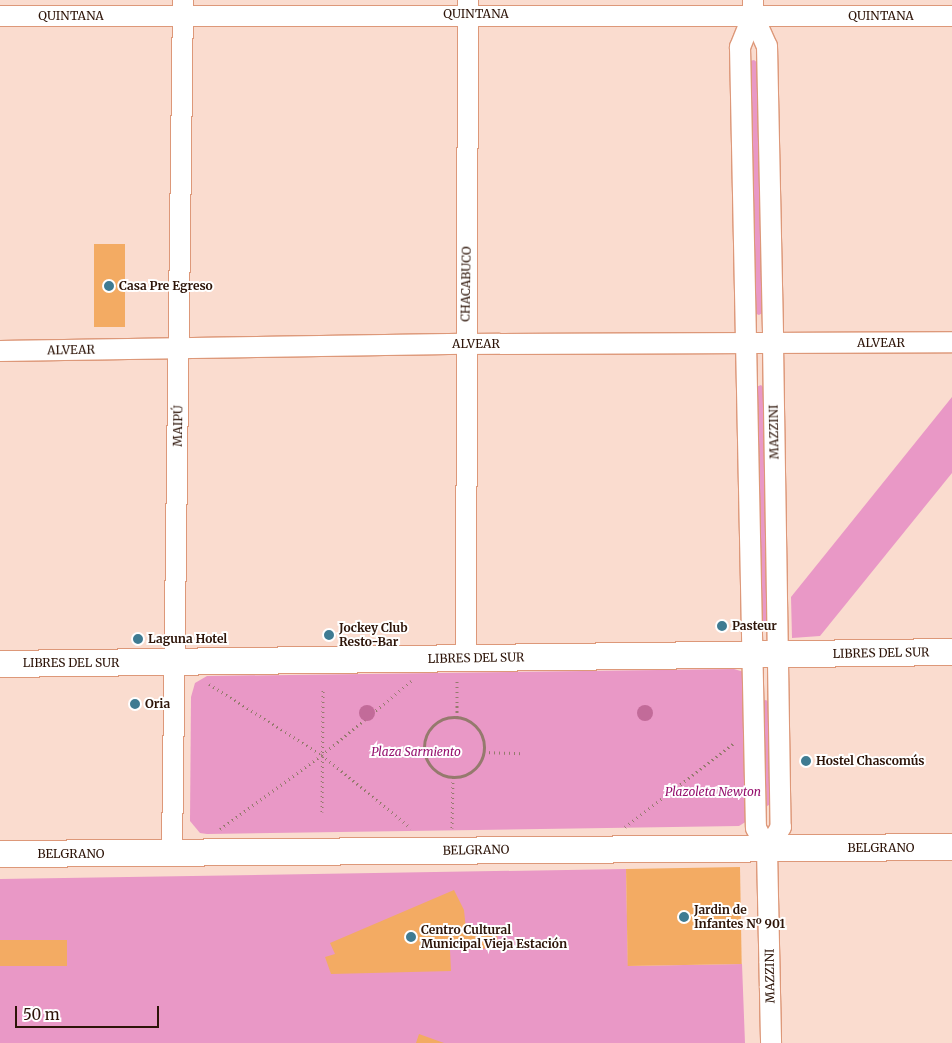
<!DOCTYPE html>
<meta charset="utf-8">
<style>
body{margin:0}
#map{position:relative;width:952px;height:1043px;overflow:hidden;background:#fadccf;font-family:Merriweather,serif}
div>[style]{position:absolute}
.green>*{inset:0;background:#e998c6}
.building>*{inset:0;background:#f3ab63;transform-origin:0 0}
.path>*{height:3px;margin-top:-1.5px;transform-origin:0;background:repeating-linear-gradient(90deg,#957a6d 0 1px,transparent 0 5px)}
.path>.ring{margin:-1.5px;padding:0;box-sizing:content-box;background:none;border:3px solid #957a6d;border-radius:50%}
.roads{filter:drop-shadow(1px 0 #dd9879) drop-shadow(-1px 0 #dd9879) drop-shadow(0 1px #dd9879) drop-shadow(0 -1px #dd9879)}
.minor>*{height:20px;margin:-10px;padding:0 10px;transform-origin:10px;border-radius:10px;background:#fff}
.major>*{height:26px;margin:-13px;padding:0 13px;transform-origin:13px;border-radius:13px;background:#fff}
.trees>*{width:16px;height:16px;margin:-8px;border-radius:50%;background:#c26b99}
.dots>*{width:14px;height:14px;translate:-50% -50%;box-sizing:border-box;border:2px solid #fff;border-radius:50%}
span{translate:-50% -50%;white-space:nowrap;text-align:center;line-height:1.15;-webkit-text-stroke:4px #fff;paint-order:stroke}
.street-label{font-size:12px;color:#2d1408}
.poi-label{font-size:12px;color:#2d1408;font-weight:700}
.left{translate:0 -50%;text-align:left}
.park-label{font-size:12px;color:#950f6d;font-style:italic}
.scale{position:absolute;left:15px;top:1006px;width:144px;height:22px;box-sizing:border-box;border:2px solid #2d1408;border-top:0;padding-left:6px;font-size:15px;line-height:18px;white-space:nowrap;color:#2d1408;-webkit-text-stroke:4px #fff;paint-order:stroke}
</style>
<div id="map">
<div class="green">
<div style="clip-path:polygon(754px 60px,759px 64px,764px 312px,759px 315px,754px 313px,750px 61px)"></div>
<div style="clip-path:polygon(761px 385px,766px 390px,770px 620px,764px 623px,762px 622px,756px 387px)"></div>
<div style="clip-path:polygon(952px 397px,952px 473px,820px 636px,792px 638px,791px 597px)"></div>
<div style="clip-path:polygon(734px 669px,744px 672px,747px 821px,739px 826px,207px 834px,200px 833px,190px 821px,191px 697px,195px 683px,207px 676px)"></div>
<div style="clip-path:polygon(766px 700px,771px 704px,773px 803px,767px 806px,762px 701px)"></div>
<div style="clip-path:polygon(626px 869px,628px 966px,742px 964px,745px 1043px,0 1043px,0 879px)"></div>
</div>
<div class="building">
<div style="left:94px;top:244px;width:31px;height:83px"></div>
<div style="left:740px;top:867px;width:97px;height:114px;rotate:89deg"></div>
<div style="clip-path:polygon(454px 890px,464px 910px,466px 930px,497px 928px,498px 948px,450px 950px,451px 971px,331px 974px,325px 957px,335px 954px,330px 943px)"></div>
<div style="left:0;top:940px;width:67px;height:26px"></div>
<div style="clip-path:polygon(419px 1034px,444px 1043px,416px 1043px)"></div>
</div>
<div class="path">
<div style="left:457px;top:681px;width:36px;rotate:90deg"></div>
<div style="left:209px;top:684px;width:133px;rotate:32.1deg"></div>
<div style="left:322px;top:755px;width:115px;rotate:39.4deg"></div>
<div class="ring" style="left:424px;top:717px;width:57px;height:57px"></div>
<div style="left:484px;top:752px;width:38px;rotate:2deg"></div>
<div style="left:322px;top:812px;width:123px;rotate:-89.5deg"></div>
<div style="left:625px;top:827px;width:138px;rotate:-37.6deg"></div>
<div style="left:452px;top:828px;width:51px;rotate:-88.9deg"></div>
<div style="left:220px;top:829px;width:126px;rotate:-36deg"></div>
<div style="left:322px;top:755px;width:116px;rotate:-39.7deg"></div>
</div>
<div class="roads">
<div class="minor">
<div style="left:753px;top:0;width:15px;rotate:90deg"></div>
<div style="left:753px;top:15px;width:34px;rotate:66deg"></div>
<div style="left:767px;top:46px;width:298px;rotate:88.8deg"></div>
<div style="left:773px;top:344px;width:483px;rotate:89.1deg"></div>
<div style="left:781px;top:827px;width:26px;rotate:122deg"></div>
<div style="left:753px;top:15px;width:35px;rotate:112deg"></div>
<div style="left:740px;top:47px;width:781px;rotate:88.83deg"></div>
<div style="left:756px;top:828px;width:24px;rotate:62deg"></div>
<div style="left:767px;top:849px;width:194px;rotate:88.8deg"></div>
<div style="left:0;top:16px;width:952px"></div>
<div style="left:0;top:351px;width:465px;rotate:-0.9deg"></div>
<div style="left:465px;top:344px;width:487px;rotate:-0.2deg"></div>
<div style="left:466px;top:659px;width:659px;rotate:-89.83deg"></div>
<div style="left:172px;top:853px;width:853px;rotate:-89.26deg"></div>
</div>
<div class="major">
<div style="left:0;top:664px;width:952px;rotate:-0.72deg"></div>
<div style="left:0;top:854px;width:952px;rotate:-0.42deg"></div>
</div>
</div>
<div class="trees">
<div style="left:367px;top:713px"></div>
<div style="left:645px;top:713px"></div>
</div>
<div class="dots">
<div style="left:109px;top:286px;background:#3f7b92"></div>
<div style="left:722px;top:626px;background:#3f7b92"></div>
<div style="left:329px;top:635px;background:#3f7b92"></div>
<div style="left:138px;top:639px;background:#3f7b92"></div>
<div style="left:135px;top:704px;background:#3f7b92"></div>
<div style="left:806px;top:761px;background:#3f7b92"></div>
<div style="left:684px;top:917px;background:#3f7b92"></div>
<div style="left:411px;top:937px;background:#3f7b92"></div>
</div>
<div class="street-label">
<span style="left:476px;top:14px">QUINTANA</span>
<span style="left:71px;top:16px">QUINTANA</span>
<span style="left:881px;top:16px">QUINTANA</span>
<span style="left:466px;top:284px;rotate:-89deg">CHACABUCO</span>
<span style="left:881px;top:343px">ALVEAR</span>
<span style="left:476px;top:344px">ALVEAR</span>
<span style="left:71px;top:350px;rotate:-1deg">ALVEAR</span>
<span style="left:178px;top:426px;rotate:-89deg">MAIPÚ</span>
<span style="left:774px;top:432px;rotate:-91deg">MAZZINI</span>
<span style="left:881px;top:653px;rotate:-1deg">LIBRES DEL SUR</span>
<span style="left:476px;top:658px;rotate:-1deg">LIBRES DEL SUR</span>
<span style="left:71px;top:663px">LIBRES DEL SUR</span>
<span style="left:881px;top:848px">BELGRANO</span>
<span style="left:476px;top:850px;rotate:-1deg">BELGRANO</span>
<span style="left:71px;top:854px">BELGRANO</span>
<span style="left:770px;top:976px;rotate:-91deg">MAZZINI</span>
</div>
<div class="poi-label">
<span class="left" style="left:119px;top:286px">Casa Pre Egreso</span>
<span class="left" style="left:732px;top:626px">Pasteur</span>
<span class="left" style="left:339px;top:635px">Jockey Club<br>Resto-Bar</span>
<span class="left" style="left:148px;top:639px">Laguna Hotel</span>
<span class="left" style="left:145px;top:704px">Oria</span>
<span class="left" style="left:816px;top:761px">Hostel Chascomús</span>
<span class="left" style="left:694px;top:917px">Jardin de<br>Infantes Nº 901</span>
<span class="left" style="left:421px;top:937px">Centro Cultural<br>Municipal Vieja Estación</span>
</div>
<div class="park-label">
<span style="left:416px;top:752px">Plaza Sarmiento</span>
<span style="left:713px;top:792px">Plazoleta Newton</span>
</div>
<div class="scale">50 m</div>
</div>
